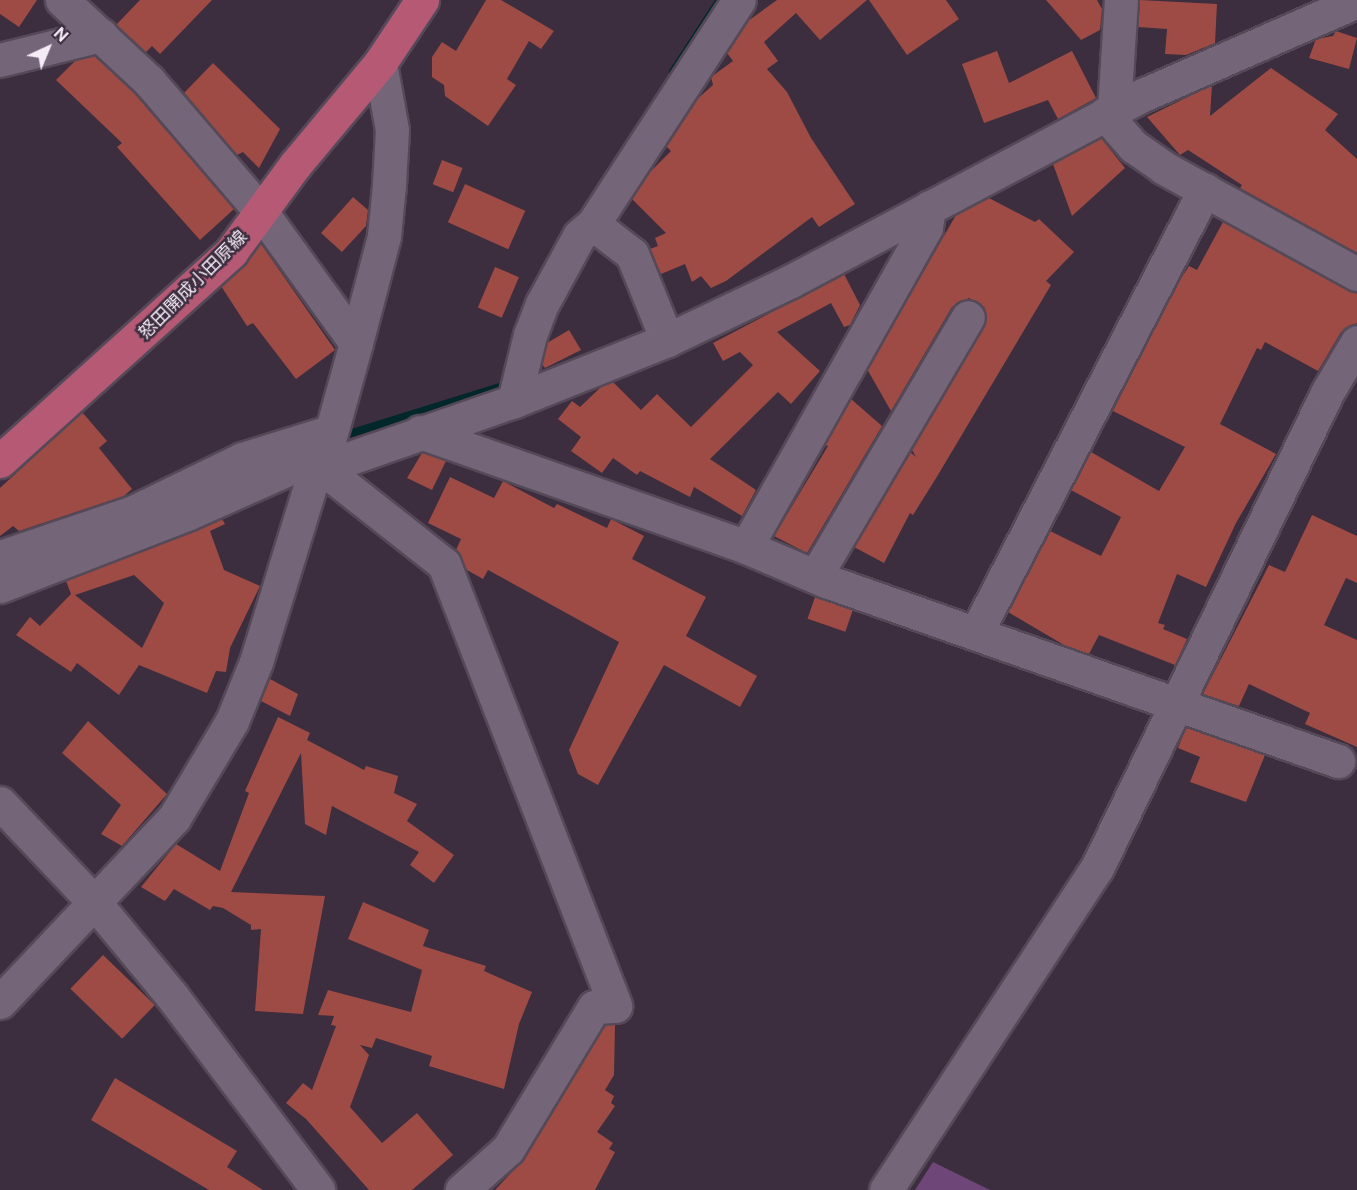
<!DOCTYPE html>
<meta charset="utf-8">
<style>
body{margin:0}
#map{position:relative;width:1357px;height:1190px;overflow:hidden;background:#3c2d3f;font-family:"Public Sans","Noto Sans JP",sans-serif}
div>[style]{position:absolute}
.green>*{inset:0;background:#6e4678}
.stream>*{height:8px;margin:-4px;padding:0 4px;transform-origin:4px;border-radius:4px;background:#00282b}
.building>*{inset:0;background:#9d4b44;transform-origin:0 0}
.roads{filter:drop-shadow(2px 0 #554958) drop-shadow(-2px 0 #554958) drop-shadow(0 2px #554958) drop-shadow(0 -2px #554958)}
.minor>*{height:33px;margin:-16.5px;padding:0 16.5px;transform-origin:16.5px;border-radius:16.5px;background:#756579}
.major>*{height:33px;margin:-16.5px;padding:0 16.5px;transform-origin:16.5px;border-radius:16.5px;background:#b55974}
span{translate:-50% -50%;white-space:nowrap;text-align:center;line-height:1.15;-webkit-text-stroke:5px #3c2d3f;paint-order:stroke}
.street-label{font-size:18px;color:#f6ecf8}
.north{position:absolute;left:18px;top:18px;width:60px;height:60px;-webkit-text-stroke:4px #3c2d3f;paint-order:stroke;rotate:44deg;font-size:16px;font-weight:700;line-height:24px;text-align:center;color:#f6ecf8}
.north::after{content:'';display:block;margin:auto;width:21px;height:27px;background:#f6ecf8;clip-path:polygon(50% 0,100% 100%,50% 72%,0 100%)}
</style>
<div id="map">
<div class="green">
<div style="clip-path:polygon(933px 1162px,990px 1190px,915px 1190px)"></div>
</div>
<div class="stream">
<div style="left:673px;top:72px;width:86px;rotate:-56.9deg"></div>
<div style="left:339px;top:437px;width:175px;rotate:-17.3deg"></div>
<div style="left:506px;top:385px;width:4px;rotate:-76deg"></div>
</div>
<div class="building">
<div style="clip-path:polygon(0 0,37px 0,19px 27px,0 14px)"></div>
<div style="clip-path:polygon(140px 0,212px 0,160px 54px,152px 46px,146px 52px,116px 25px)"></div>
<div style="clip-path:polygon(486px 0,501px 0,554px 31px,541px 49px,529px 41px,507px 79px,516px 85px,488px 126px,445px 96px,444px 85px,432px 77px,432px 57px,442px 42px,456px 51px)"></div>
<div style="clip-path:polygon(777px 0,867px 0,820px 40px,796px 13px,764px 42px,778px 61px,767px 69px,787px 92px,811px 138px,855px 204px,819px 227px,812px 217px,726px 281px,711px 288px,701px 276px,692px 282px,685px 264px,661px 274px,650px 249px,658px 246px,655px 238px,666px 233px,632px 199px,648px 174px,671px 151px,666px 146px,695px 101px,713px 85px,711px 77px,733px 61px,727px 53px,748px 21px)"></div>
<div style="clip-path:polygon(869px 0,946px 0,959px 19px,907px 55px)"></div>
<div style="clip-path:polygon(1046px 0,1097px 0,1102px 9px,1100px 30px,1081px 40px)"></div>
<div style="clip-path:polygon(1140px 0,1217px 4px,1215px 43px,1186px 55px,1165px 54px,1167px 29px,1138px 27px)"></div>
<div style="clip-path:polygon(1336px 31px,1357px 38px,1349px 69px,1309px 58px,1316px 39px,1333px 36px)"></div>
<div style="clip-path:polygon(997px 51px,1009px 83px,1072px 51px,1096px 98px,1058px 119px,1048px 100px,984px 123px,962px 64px)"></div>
<div style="clip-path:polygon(95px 56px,135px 94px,234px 209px,200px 240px,117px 147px,122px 143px,56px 80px,75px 61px)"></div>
<div style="clip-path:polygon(213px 63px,280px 129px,259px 168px,243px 152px,237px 155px,184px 93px)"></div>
<div style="clip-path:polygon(1271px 68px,1338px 114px,1325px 130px,1357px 159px,1357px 253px,1240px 188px,1242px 185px,1188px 150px,1180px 155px,1147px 117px,1212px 85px,1210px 116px)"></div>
<div style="clip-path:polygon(1101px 138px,1125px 168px,1072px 216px,1053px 164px)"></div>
<div style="left:442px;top:160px;width:22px;height:26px;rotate:21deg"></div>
<div style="left:465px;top:184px;width:66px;height:42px;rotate:24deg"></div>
<div style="clip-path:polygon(353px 197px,368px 210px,366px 226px,342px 252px,321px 233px)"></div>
<div style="clip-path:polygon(989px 198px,1035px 222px,1039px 219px,1074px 252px,1046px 281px,1051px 285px,938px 475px,913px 515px,910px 513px,884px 563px,854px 547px,910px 452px,916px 457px,912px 450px,984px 327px,985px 308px,969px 298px,952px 307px,891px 411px,867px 369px,956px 215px)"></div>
<div style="clip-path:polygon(1223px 222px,1357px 293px,1357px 323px,1341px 332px,1318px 371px,1265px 342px,1261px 350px,1257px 348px,1220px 424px,1276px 454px,1236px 523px,1206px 587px,1177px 574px,1158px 623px,1165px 625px,1163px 629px,1187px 639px,1175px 665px,1099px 635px,1089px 654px,1064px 645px,1008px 612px,1050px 531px,1101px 556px,1121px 517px,1071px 490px,1091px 452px,1159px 491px,1185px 447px,1113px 411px,1176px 286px,1189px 266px,1197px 270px)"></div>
<div style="clip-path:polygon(261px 244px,335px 350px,296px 379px,253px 323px,247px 326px,221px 286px)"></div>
<div style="left:495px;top:267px;width:26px;height:44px;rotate:23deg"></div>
<div style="clip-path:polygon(844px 274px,860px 305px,850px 325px,844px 327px,831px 303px,777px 332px,820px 371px,791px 404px,778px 392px,710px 459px,756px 490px,742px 516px,694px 487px,690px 497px,640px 471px,637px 475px,613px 458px,602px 473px,571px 451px,581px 437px,558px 419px,572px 401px,580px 407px,602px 386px,613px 382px,641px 410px,657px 394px,691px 427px,753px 365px,740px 352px,723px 361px,713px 343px)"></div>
<div style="clip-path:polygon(569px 330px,581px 350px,545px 368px,542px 364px,547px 343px)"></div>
<div style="clip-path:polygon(851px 399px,882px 426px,807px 553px,774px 536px,828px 446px,825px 445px)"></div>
<div style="clip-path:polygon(82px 412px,107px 441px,99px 448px,132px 489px,124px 496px,19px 531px,13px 526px,0 536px,0 488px)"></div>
<div style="clip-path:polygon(422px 453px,446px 461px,432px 490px,407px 478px)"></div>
<div style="clip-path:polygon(450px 477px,494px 498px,503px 481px,554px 508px,557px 504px,607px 528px,611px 519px,644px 536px,632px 559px,706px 597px,686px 636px,757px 676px,740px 707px,664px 665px,598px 785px,578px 774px,569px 750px,619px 642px,488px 570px,483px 579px,467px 570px,456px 550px,461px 539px,428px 523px)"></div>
<div style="clip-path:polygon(1312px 515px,1357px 536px,1357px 583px,1346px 578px,1324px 625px,1357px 640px,1357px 747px,1305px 724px,1310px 713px,1249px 684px,1239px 706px,1203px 694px,1269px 565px,1285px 572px)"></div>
<div style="clip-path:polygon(evenodd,222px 519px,225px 524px,210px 531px,224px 570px,260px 586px,230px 648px,226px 672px,216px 671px,207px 693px,139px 665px,119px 695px,77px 663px,71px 672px,16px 635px,30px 617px,40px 626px,71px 594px,66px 581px,222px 519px,134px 575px,164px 603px,142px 648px,75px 595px,134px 575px)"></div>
<div style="left:815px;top:597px;width:40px;height:23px;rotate:19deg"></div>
<div style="clip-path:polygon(270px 679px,298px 694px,290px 716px,261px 701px)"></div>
<div style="clip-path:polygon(278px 717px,310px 733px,307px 740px,364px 770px,366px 766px,398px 776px,394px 793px,417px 804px,407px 821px,454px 855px,434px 883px,410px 865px,419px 852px,332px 806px,326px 835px,305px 824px,301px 753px,231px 892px,325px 896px,303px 1014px,255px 1011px,261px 929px,251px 930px,251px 925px,223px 908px,213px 906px,210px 910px,174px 889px,165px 901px,141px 887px,176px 844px,220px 871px,249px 793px,245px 791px)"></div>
<div style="clip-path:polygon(88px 721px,167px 794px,122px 846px,101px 834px,121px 805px,62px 753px)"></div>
<div style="clip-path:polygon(1186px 727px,1265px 755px,1246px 802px,1190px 782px,1200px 757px,1178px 748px)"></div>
<div style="clip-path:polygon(363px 902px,429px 930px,423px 946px,486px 966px,484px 971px,532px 992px,519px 1024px,504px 1089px,429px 1066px,432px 1056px,376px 1038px,372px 1048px,360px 1045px,369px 1055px,350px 1107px,382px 1143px,417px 1113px,453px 1155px,412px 1190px,369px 1190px,306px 1119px,286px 1103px,303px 1083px,312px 1090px,336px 1026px,331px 1025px,334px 1016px,318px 1015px,328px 990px,411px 1012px,422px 970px,348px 939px)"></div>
<div style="left:103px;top:955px;width:72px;height:47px;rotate:44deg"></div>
<div style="clip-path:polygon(605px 1025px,615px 1025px,614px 1075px,605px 1090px,614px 1096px,611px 1103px,615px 1106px,597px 1132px,613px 1143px,609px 1149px,615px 1152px,595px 1190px,495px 1190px,524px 1159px)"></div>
<div style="clip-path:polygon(115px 1078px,237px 1151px,227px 1167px,263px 1190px,209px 1190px,91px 1120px)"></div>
</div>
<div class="roads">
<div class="minor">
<div style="left:0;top:60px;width:104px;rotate:-13.9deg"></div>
<div style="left:1114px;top:110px;width:110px;rotate:-86.4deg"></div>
<div style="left:1105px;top:114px;width:43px;rotate:48.8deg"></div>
<div style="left:1133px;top:146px;width:38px;rotate:35deg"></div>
<div style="left:1164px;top:168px;width:220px;rotate:28.8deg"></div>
<div style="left:667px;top:340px;width:93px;rotate:-112.1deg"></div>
<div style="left:632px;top:254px;width:49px;rotate:-142.4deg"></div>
<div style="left:593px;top:224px;width:267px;rotate:-56.9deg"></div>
<div style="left:356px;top:343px;width:111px;rotate:-75.3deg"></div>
<div style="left:384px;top:236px;width:51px;rotate:-84.4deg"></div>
<div style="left:389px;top:185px;width:55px;rotate:-86.9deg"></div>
<div style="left:392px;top:130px;width:68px;rotate:-100.2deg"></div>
<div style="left:514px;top:401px;width:68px;rotate:-76.4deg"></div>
<div style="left:530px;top:335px;width:33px;rotate:-69deg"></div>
<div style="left:542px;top:304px;width:77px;rotate:-61.4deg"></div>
<div style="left:579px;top:236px;width:18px;rotate:-41deg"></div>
<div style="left:420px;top:432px;width:346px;rotate:19.4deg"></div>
<div style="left:746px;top:547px;width:87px;rotate:23deg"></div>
<div style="left:826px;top:581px;width:543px;rotate:19.37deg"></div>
<div style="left:323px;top:462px;width:20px;rotate:53deg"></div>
<div style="left:335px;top:478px;width:139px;rotate:38.3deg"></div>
<div style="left:444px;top:564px;width:474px;rotate:68.8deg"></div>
<div style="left:615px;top:1006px;width:21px;rotate:177deg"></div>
<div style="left:594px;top:1007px;width:166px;rotate:121.2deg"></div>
<div style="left:508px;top:1149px;width:62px;rotate:138.3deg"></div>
<div style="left:746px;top:547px;width:367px;rotate:-60.6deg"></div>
<div style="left:926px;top:227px;width:20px;rotate:-81deg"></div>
<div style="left:0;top:557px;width:138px;rotate:-18.6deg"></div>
<div style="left:131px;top:513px;width:123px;rotate:-25.9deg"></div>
<div style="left:242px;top:459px;width:88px;rotate:-17.2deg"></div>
<div style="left:816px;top:575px;width:299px;rotate:-59.5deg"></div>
<div style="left:0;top:586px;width:200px;rotate:-21.1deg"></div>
<div style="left:187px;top:514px;width:128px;rotate:-24deg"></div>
<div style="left:304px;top:462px;width:32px;rotate:2deg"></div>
<div style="left:336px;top:463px;width:188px;rotate:-19.2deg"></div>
<div style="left:514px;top:401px;width:165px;rotate:-21.7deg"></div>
<div style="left:667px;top:340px;width:137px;rotate:-25.4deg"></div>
<div style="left:791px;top:281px;width:398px;rotate:-27.9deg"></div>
<div style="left:1143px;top:95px;width:234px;rotate:-23.7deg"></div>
<div style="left:976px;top:633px;width:499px;rotate:-62.7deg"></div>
<div style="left:0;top:803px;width:138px;rotate:46.5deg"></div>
<div style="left:95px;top:903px;width:121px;rotate:50.4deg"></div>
<div style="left:172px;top:996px;width:243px;rotate:53deg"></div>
<div style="left:0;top:1002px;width:253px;rotate:-46.6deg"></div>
<div style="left:174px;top:818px;width:113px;rotate:-59.1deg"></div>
<div style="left:232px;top:721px;width:64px;rotate:-67.9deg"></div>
<div style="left:256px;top:662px;width:194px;rotate:-72.9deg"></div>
<div style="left:313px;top:477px;width:18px;rotate:-56deg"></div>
<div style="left:323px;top:462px;width:123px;rotate:-74.5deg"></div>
<div style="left:356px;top:343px;width:160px;rotate:-125.9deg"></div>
<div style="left:262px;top:213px;width:174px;rotate:-130.6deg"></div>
<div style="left:149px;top:81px;width:119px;rotate:-137deg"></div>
<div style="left:886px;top:1190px;width:385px;rotate:-56.8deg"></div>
<div style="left:1097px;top:868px;width:528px;rotate:-64.16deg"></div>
<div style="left:1327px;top:393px;width:59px;rotate:-59.5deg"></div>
</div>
<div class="major">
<div style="left:0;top:461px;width:312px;rotate:-42.1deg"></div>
<div style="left:231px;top:252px;width:108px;rotate:-53.7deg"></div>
<div style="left:295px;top:165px;width:133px;rotate:-50.2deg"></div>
<div style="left:380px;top:63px;width:76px;rotate:-56.3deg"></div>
</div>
</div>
<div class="street-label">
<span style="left:193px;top:285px;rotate:-45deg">怒田開成小田原線</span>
</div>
<div class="north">N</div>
</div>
